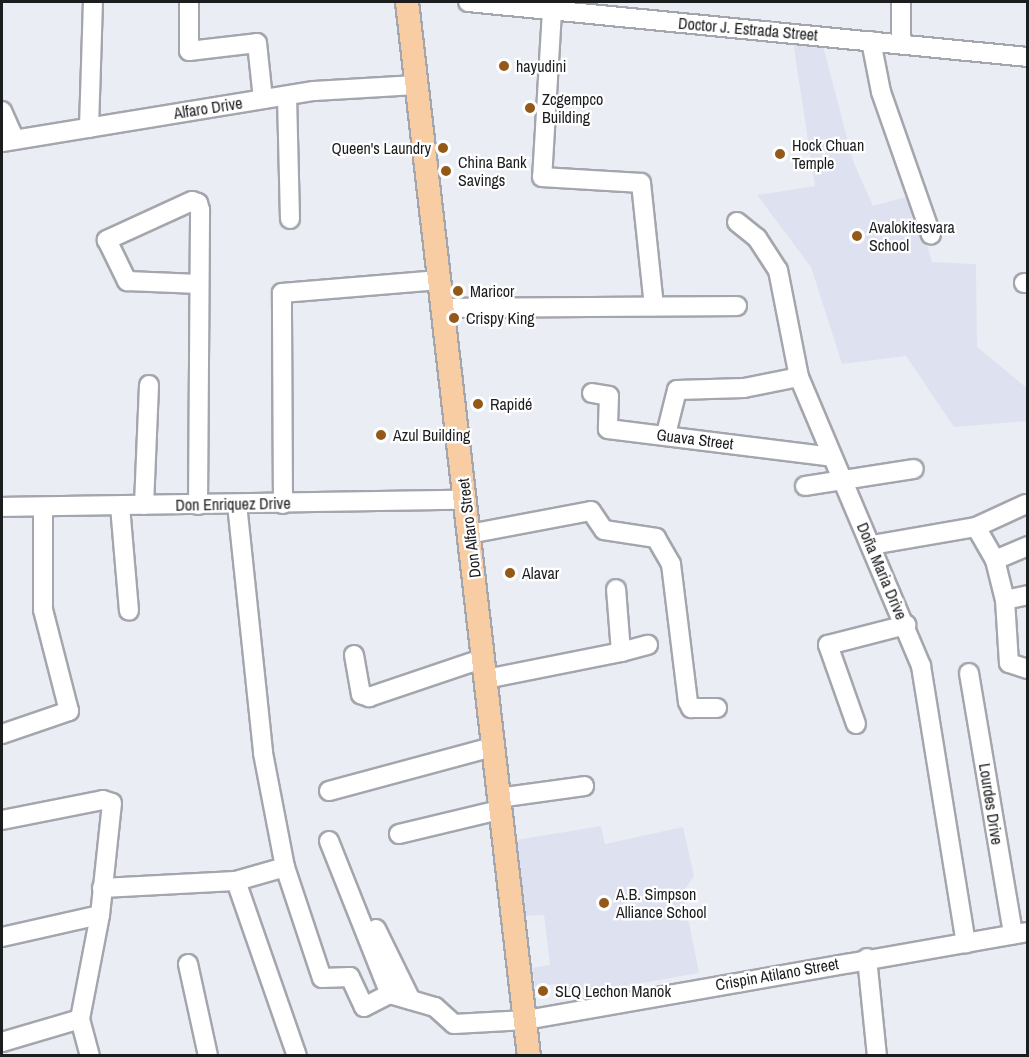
<!DOCTYPE html>
<meta charset="utf-8">
<style>
body{margin:0}
#map{position:relative;width:1029px;height:1057px;overflow:hidden;background:#ebedf4;font-family:"Archivo Narrow",sans-serif}
div>[style]{position:absolute}
.built>*{inset:0;background:#dee2f0}
.roads{filter:drop-shadow(2px 0 #a4a6ad) drop-shadow(-2px 0 #a4a6ad) drop-shadow(0 2px #a4a6ad) drop-shadow(0 -2px #a4a6ad)}
.minor>*{height:18px;margin:-9px;padding:0 9px;transform-origin:9px;border-radius:9px;background:#fff}
.major>*{height:22px;margin:-11px;padding:0 11px;transform-origin:11px;border-radius:11px;background:#f8cda4}
.dots>*{width:16px;height:16px;translate:-50% -50%;box-sizing:border-box;border:3px solid #fff;border-radius:50%}
span{translate:-50% -50%;white-space:nowrap;text-align:center;line-height:1.15;-webkit-text-stroke:4.5px #fff;paint-order:stroke}
.street-label{font-size:16px;color:#1c1d1f}
.poi-label{font-size:16px;color:#1c1d1f}
.left{translate:0 -50%;text-align:left}
.right{translate:-100% -50%;text-align:right}
.frame{position:absolute;inset:0;border:3px solid #1c1d1f;pointer-events:none}
</style>
<div id="map">
<div class="built">
<div style="clip-path:polygon(793px 42px,822px 42px,853px 161px,873px 206px,913px 195px,932px 262px,976px 264px,977px 347px,1027px 388px,1027px 421px,954px 427px,906px 356px,842px 364px,811px 267px,757px 195px,815px 186px)"></div>
<div style="clip-path:polygon(601px 826px,605px 844px,683px 827px,694px 876px,683px 892px,699px 973px,557px 998px,555px 984px,535px 987px,532px 968px,550px 965px,544px 915px,525px 916px,516px 840px)"></div>
</div>
<div class="roads">
<div class="minor">
<div style="left:189px;top:2px;width:49px;rotate:90deg"></div>
<div style="left:189px;top:51px;width:68px;rotate:-6.7deg"></div>
<div style="left:257px;top:43px;width:56px;rotate:83.9deg"></div>
<div style="left:468px;top:2px;width:563px;rotate:5.61deg"></div>
<div style="left:552px;top:11px;width:166px;rotate:93.4deg"></div>
<div style="left:542px;top:177px;width:99px;rotate:3.5deg"></div>
<div style="left:641px;top:183px;width:124px;rotate:84deg"></div>
<div style="left:871px;top:41px;width:52px;rotate:78.9deg"></div>
<div style="left:881px;top:92px;width:151px;rotate:70.7deg"></div>
<div style="left:901px;top:44px;width:42px;rotate:-90deg"></div>
<div style="left:287px;top:96px;width:123px;rotate:88.6deg"></div>
<div style="left:2px;top:111px;width:30px;rotate:66deg"></div>
<div style="left:89px;top:128px;width:126px;rotate:-88.2deg"></div>
<div style="left:2px;top:142px;width:316px;rotate:-9.3deg"></div>
<div style="left:314px;top:91px;width:102px;rotate:-3.4deg"></div>
<div style="left:737px;top:222px;width:26px;rotate:39deg"></div>
<div style="left:757px;top:238px;width:38px;rotate:57deg"></div>
<div style="left:778px;top:270px;width:109px;rotate:78.9deg"></div>
<div style="left:799px;top:377px;width:314px;rotate:67.1deg"></div>
<div style="left:921px;top:666px;width:281px;rotate:80.8deg"></div>
<div style="left:1024px;top:283px;width:4px"></div>
<div style="left:442px;top:308px;width:295px;rotate:-0.4deg"></div>
<div style="left:592px;top:393px;width:17px;rotate:10deg"></div>
<div style="left:609px;top:396px;width:33px;rotate:92deg"></div>
<div style="left:608px;top:429px;width:226px;rotate:7.1deg"></div>
<div style="left:666px;top:434px;width:45px;rotate:-76deg"></div>
<div style="left:677px;top:390px;width:67px;rotate:-1.7deg"></div>
<div style="left:744px;top:388px;width:56px;rotate:-11.3deg"></div>
<div style="left:805px;top:486px;width:110px;rotate:-8.9deg"></div>
<div style="left:237px;top:504px;width:250px;rotate:84deg"></div>
<div style="left:263px;top:753px;width:116px;rotate:79.1deg"></div>
<div style="left:283px;top:504px;width:211px;rotate:-90.3deg"></div>
<div style="left:282px;top:293px;width:158px;rotate:-4.7deg"></div>
<div style="left:144px;top:505px;width:120px;rotate:-87.6deg"></div>
<div style="left:198px;top:505px;width:295px;rotate:-89.6deg"></div>
<div style="left:200px;top:210px;width:7px;rotate:-106deg"></div>
<div style="left:198px;top:203px;width:6px;rotate:-162deg"></div>
<div style="left:192px;top:201px;width:94px;rotate:155.4deg"></div>
<div style="left:107px;top:240px;width:46px;rotate:64deg"></div>
<div style="left:127px;top:281px;width:72px;rotate:2.4deg"></div>
<div style="left:120px;top:506px;width:105px;rotate:85.1deg"></div>
<div style="left:2px;top:507px;width:462px;rotate:-0.9deg"></div>
<div style="left:976px;top:527px;width:55px;rotate:-24.7deg"></div>
<div style="left:469px;top:534px;width:124px;rotate:-10.7deg"></div>
<div style="left:591px;top:511px;width:23px;rotate:56deg"></div>
<div style="left:604px;top:530px;width:53px;rotate:8.7deg"></div>
<div style="left:656px;top:538px;width:30px;rotate:60deg"></div>
<div style="left:671px;top:564px;width:139px;rotate:83deg"></div>
<div style="left:688px;top:702px;width:7px;rotate:63deg"></div>
<div style="left:691px;top:708px;width:26px"></div>
<div style="left:872px;top:545px;width:106px;rotate:-9.8deg"></div>
<div style="left:976px;top:527px;width:38px;rotate:60deg"></div>
<div style="left:995px;top:560px;width:41px;rotate:76deg"></div>
<div style="left:1005px;top:600px;width:63px;rotate:86.4deg"></div>
<div style="left:1009px;top:663px;width:20px;rotate:18deg"></div>
<div style="left:995px;top:560px;width:36px;rotate:-23deg"></div>
<div style="left:1005px;top:600px;width:24px;rotate:-12deg"></div>
<div style="left:621px;top:652px;width:28px;rotate:-15deg"></div>
<div style="left:354px;top:655px;width:40px;rotate:80deg"></div>
<div style="left:361px;top:694px;width:9px;rotate:21deg"></div>
<div style="left:369px;top:697px;width:121px;rotate:-18.7deg"></div>
<div style="left:969px;top:673px;width:265px;rotate:80.4deg"></div>
<div style="left:486px;top:679px;width:138px;rotate:-11.3deg"></div>
<div style="left:621px;top:652px;width:63px;rotate:-94.5deg"></div>
<div style="left:856px;top:724px;width:84px;rotate:-109.5deg"></div>
<div style="left:828px;top:645px;width:81px;rotate:-14.4deg"></div>
<div style="left:2px;top:734px;width:71px;rotate:-18.9deg"></div>
<div style="left:69px;top:711px;width:104px;rotate:-104.4deg"></div>
<div style="left:43px;top:610px;width:102px;rotate:-90deg"></div>
<div style="left:329px;top:791px;width:169px;rotate:-15.1deg"></div>
<div style="left:498px;top:798px;width:87px;rotate:-7.9deg"></div>
<div style="left:2px;top:820px;width:103px;rotate:-11.2deg"></div>
<div style="left:103px;top:800px;width:9px;rotate:18deg"></div>
<div style="left:112px;top:803px;width:113px;rotate:96.1deg"></div>
<div style="left:100px;top:915px;width:106px;rotate:100.9deg"></div>
<div style="left:399px;top:834px;width:103px;rotate:-13.5deg"></div>
<div style="left:329px;top:841px;width:165px;rotate:68.3deg"></div>
<div style="left:390px;top:994px;width:47px;rotate:16.1deg"></div>
<div style="left:435px;top:1007px;width:25px;rotate:42deg"></div>
<div style="left:454px;top:1024px;width:72px;rotate:-3.2deg"></div>
<div style="left:526px;top:1020px;width:510px;rotate:-9.94deg"></div>
<div style="left:236px;top:881px;width:51px;rotate:-15.9deg"></div>
<div style="left:285px;top:867px;width:117px;rotate:71.6deg"></div>
<div style="left:322px;top:978px;width:28px;rotate:-2deg"></div>
<div style="left:350px;top:977px;width:33px;rotate:65deg"></div>
<div style="left:364px;top:1007px;width:29px;rotate:-27deg"></div>
<div style="left:102px;top:888px;width:134px;rotate:-3deg"></div>
<div style="left:236px;top:881px;width:185px;rotate:70.8deg"></div>
<div style="left:376px;top:929px;width:79px;rotate:63.8deg"></div>
<div style="left:2px;top:937px;width:100px;rotate:-12.7deg"></div>
<div style="left:867px;top:958px;width:99px;rotate:84.2deg"></div>
<div style="left:188px;top:964px;width:94px;rotate:77.7deg"></div>
<div style="left:2px;top:1042px;width:81px;rotate:-16.4deg"></div>
<div style="left:80px;top:1019px;width:38px;rotate:75deg"></div>
</div>
<div class="major">
<div style="left:407px;top:2px;width:1061px;rotate:83.4deg"></div>
</div>
</div>
<div class="dots">
<div style="left:504px;top:66px;background:#945918"></div>
<div style="left:530px;top:108px;background:#945918"></div>
<div style="left:443px;top:148px;background:#945918"></div>
<div style="left:780px;top:154px;background:#945918"></div>
<div style="left:446px;top:171px;background:#945918"></div>
<div style="left:857px;top:236px;background:#945918"></div>
<div style="left:458px;top:291px;background:#945918"></div>
<div style="left:454px;top:318px;background:#945918"></div>
<div style="left:478px;top:404px;background:#945918"></div>
<div style="left:381px;top:435px;background:#945918"></div>
<div style="left:510px;top:573px;background:#945918"></div>
<div style="left:604px;top:903px;background:#945918"></div>
<div style="left:543px;top:991px;background:#945918"></div>
</div>
<div class="street-label">
<span style="left:748px;top:29px;rotate:5deg">Doctor J. Estrada Street</span>
<span style="left:208px;top:108px;rotate:-9deg">Alfaro Drive</span>
<span style="left:695px;top:439px;rotate:7deg">Guava Street</span>
<span style="left:233px;top:504px;rotate:-1deg">Don Enriquez Drive</span>
<span style="left:469px;top:528px;rotate:-97deg">Don Alfaro Street</span>
<span style="left:882px;top:571px;rotate:67deg">Doña Maria Drive</span>
<span style="left:991px;top:804px;rotate:81deg">Lourdes Drive</span>
<span style="left:777px;top:974px;rotate:-10deg">Crispin Atilano Street</span>
</div>
<div class="poi-label">
<span class="left" style="left:516px;top:66px">hayudini</span>
<span class="left" style="left:542px;top:108px">Zcgempco<br>Building</span>
<span class="left" style="left:792px;top:154px">Hock Chuan<br>Temple</span>
<span class="right" style="left:431px;top:148px">Queen's Laundry</span>
<span class="left" style="left:458px;top:171px">China Bank<br>Savings</span>
<span class="left" style="left:869px;top:236px">Avalokitesvara<br>School</span>
<span class="left" style="left:470px;top:291px">Maricor</span>
<span class="left" style="left:466px;top:318px">Crispy King</span>
<span class="left" style="left:490px;top:404px">Rapidé</span>
<span class="left" style="left:393px;top:435px">Azul Building</span>
<span class="left" style="left:522px;top:573px">Alavar</span>
<span class="left" style="left:616px;top:903px">A.B. Simpson<br>Alliance School</span>
<span class="left" style="left:555px;top:991px">SLQ Lechon Manok</span>
</div>
<div class="frame"></div>
</div>
